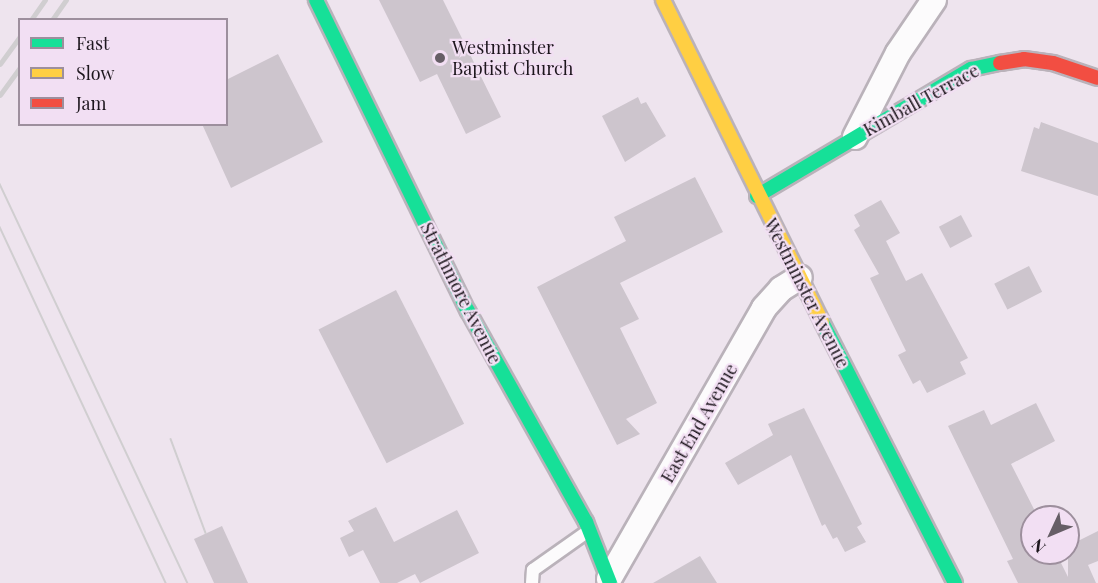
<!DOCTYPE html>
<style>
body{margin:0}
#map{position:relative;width:1098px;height:583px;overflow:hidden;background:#eee4ee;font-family:"Playfair Display",serif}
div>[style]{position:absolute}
.building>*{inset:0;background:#cdc5cd;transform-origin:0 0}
.roads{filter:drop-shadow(2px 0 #bab2ba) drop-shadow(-2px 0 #bab2ba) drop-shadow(0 2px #bab2ba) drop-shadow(0 -2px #bab2ba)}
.lane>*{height:12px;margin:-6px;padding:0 6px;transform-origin:6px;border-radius:6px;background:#fcfbfc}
.street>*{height:24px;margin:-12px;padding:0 12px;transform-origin:12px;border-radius:12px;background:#fcfbfc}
.fast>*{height:14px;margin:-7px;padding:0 7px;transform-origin:7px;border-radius:7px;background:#16e098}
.slow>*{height:14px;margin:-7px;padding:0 7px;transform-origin:7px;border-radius:7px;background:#ffcf43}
.jam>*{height:14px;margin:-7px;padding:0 7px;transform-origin:7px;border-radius:7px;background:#f24e42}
.tram>*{height:1.5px;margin:-0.75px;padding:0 0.75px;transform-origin:0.75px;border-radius:0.75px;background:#d0ced0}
.rail>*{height:4.5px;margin:-2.25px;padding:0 2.25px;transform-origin:2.25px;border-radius:2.25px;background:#d0ced0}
.dots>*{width:16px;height:16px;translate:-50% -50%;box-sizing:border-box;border:3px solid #f2dff3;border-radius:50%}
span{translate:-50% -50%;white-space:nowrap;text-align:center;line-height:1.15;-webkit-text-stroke:4.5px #f2dff3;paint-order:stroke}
.poi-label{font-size:18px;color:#1d161d}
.left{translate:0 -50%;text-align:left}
.street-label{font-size:18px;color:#1d161d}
.legend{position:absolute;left:18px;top:18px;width:210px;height:108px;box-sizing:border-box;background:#f2dff3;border:2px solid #9d8f9d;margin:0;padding:8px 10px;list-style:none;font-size:18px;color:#1d161d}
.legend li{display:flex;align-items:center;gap:12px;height:30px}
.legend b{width:30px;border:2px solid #9d8f9d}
.north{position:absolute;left:1020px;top:505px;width:60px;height:60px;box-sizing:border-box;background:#f2dff3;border:2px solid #9d8f9d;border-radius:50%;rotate:226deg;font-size:16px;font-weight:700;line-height:24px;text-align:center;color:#1d161d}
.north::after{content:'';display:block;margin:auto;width:21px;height:27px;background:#665e66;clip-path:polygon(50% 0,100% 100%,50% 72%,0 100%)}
</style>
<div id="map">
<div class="building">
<div style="clip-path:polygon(379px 0,443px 0,501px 117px,466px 134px,437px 74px,420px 82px)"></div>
<div style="clip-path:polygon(278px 54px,323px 142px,231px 188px,202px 124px,226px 124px,226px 80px)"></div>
<div style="clip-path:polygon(638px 97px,641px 104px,646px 102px,666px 136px,625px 162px,602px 116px)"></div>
<div style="clip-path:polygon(1041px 122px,1098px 143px,1098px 196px,1021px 171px,1034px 127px,1039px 129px)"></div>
<div style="clip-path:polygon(695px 177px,723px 232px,620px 283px,639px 319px,620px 328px,657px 403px,626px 419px,640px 434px,617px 445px,537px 287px,626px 241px,614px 217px)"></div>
<div style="clip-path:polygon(881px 200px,900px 233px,886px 241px,906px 281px,922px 273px,968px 358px,960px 362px,966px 374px,927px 393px,920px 380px,913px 384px,898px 355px,906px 351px,870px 278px,879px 274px,854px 230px,860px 226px,854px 215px)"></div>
<div style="left:961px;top:215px;width:24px;height:25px;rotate:62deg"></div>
<div style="left:1029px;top:266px;width:29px;height:39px;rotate:63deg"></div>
<div style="left:396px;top:290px;width:150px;height:87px;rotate:63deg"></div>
<div style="clip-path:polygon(1036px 403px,1055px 441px,1011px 464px,1038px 517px,1032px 517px,1032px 553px,1056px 553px,1068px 577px,1068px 520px,1078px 541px,1098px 531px,1098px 561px,1088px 565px,1096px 583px,1018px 583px,1007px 561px,1013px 559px,948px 426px,984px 410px,991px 425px)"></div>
<div style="clip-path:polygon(804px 408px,862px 524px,857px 527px,866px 542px,845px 552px,837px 537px,833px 539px,825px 524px,822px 526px,791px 455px,738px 485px,725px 463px,773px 435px,768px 424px)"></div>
<div style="clip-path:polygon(376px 507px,394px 542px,457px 510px,479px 553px,420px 583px,415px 574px,397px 583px,380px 583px,363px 550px,349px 557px,340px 538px,354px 531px,348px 521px)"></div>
<div style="clip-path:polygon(222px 526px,248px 583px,214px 583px,194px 539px)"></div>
<div style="clip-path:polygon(700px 556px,717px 583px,653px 583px)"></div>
</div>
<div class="roads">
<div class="lane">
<div style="left:532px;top:583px;width:13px;rotate:-86deg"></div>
<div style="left:533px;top:570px;width:67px;rotate:-35.3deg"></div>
</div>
<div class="street">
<div style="left:855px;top:137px;width:94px;rotate:-62.9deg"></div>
<div style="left:898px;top:53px;width:64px;rotate:-55.8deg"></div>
<div style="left:609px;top:579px;width:312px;rotate:-60.2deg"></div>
<div style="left:764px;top:308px;width:25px;rotate:-48deg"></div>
<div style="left:781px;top:289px;width:22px;rotate:-32deg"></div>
</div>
<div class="fast">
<div style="left:316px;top:0;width:346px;rotate:64deg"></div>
<div style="left:468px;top:311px;width:242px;rotate:60.8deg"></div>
<div style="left:586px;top:522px;width:66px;rotate:68.5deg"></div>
<div style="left:757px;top:196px;width:249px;rotate:-30.7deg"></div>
<div style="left:971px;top:69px;width:30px;rotate:-12deg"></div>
<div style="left:822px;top:322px;width:293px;rotate:63deg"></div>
</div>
<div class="slow">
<div style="left:663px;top:0;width:359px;rotate:63.7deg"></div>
</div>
<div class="jam">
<div style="left:1000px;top:63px;width:24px;rotate:-9deg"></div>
<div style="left:1024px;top:59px;width:29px;rotate:8deg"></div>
<div style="left:1053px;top:63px;width:47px;rotate:18.4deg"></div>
</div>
</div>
<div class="tram">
<div style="left:0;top:184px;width:441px;rotate:64.8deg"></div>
<div style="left:0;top:227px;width:393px;rotate:65deg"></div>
<div style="left:171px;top:439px;width:100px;rotate:69.6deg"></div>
</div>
<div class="rail">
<div style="left:31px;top:20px;width:24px;rotate:-55deg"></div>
<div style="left:52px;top:20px;width:24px;rotate:-55deg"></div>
<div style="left:0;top:64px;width:34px;rotate:-54deg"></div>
<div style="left:0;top:95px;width:34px;rotate:-54deg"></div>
</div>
<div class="dots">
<div style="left:440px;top:58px;background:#665e66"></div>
</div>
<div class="poi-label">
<span class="left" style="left:452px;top:58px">Westminster<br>Baptist Church</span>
</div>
<div class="street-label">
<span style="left:921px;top:100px;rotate:-29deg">Kimball Terrace</span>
<span style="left:461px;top:293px;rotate:63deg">Strathmore Avenue</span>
<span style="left:807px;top:293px;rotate:63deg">Westminster Avenue</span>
<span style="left:699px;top:423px;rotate:-60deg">East End Avenue</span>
</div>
<ul class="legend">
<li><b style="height:8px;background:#16e098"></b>Fast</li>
<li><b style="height:8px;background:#ffcf43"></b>Slow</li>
<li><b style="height:8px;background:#f24e42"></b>Jam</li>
</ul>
<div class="north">N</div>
</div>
